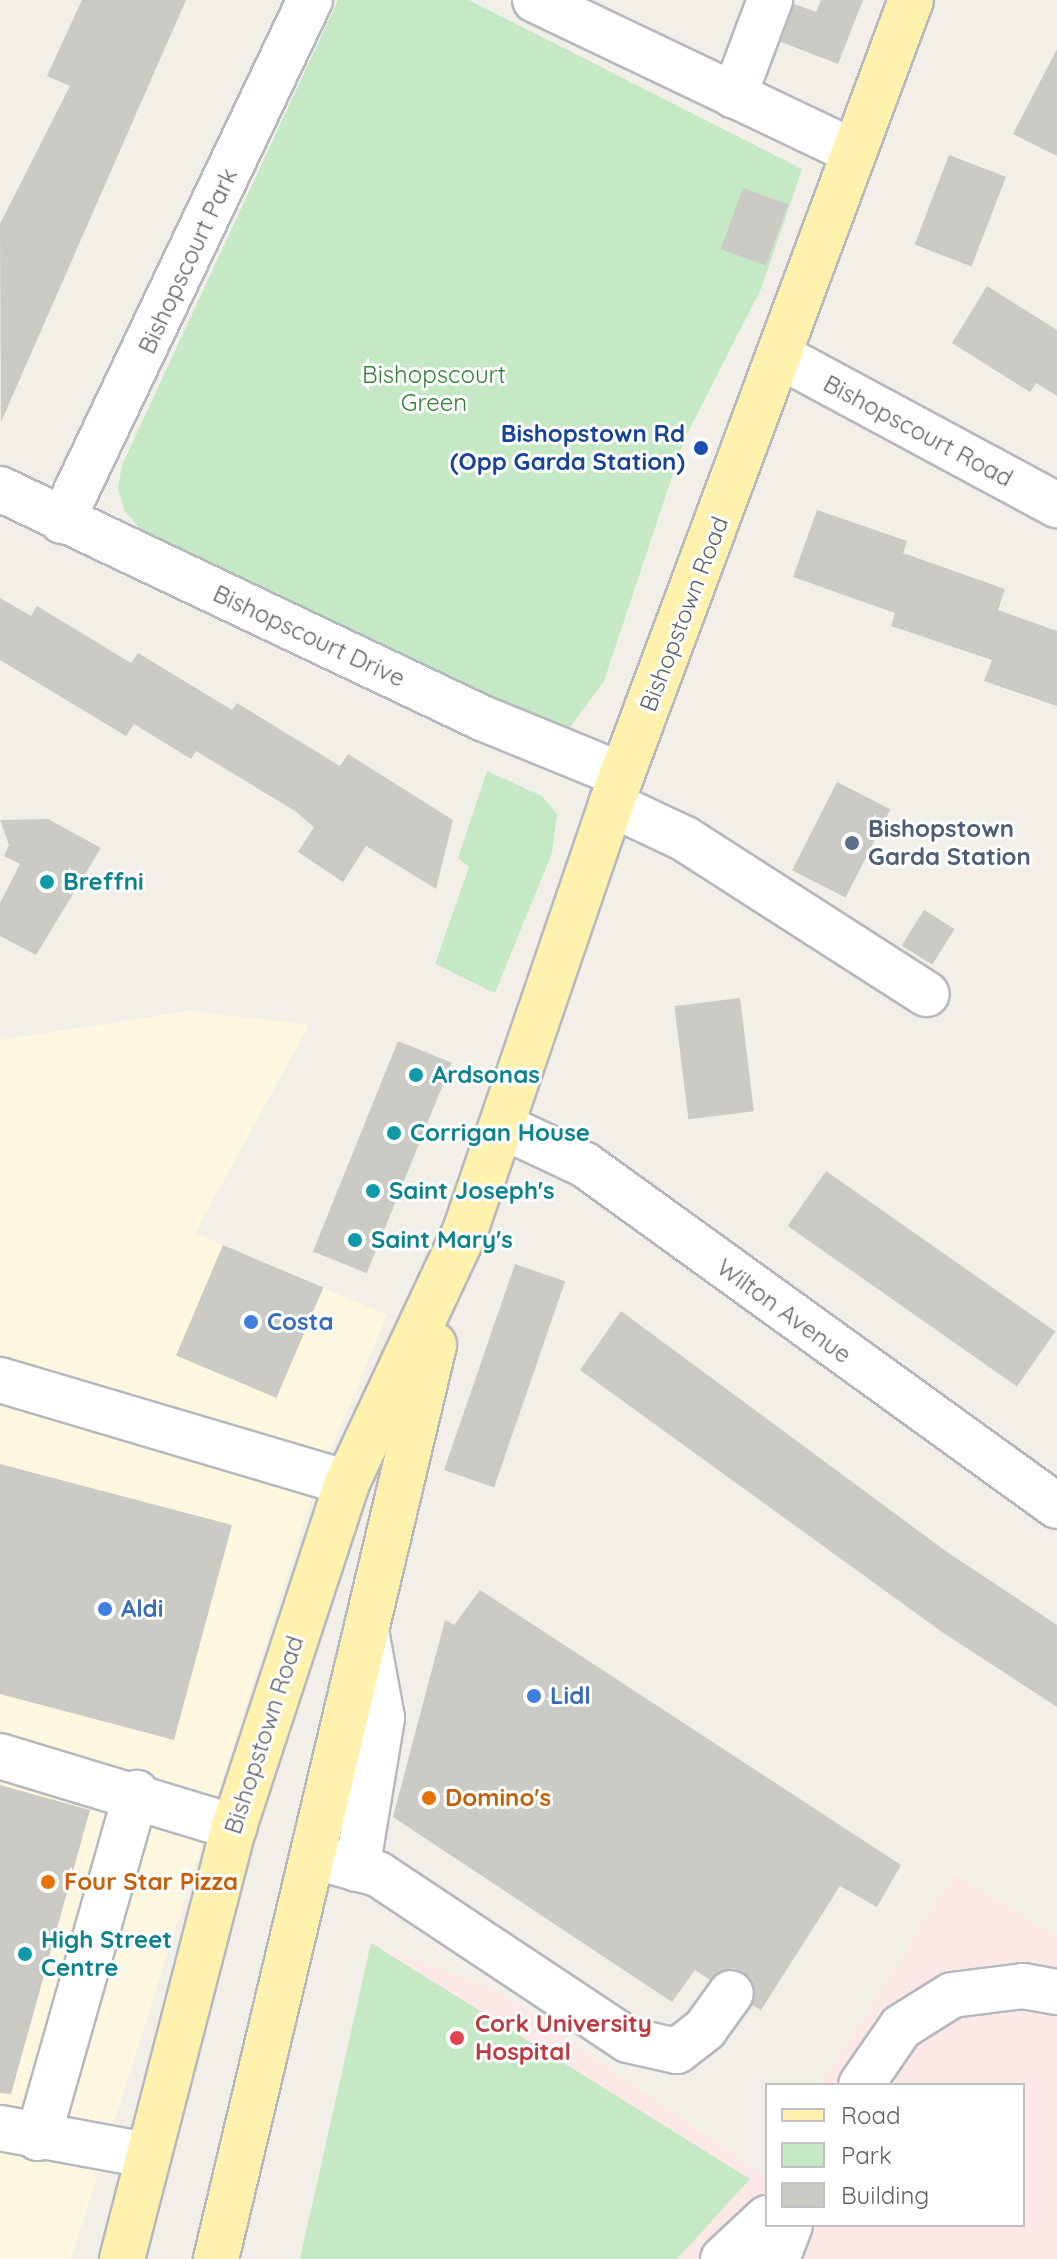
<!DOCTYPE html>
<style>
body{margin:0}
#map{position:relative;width:1057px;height:2259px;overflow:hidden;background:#f1efe8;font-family:Quicksand,sans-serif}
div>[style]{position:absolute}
.commercial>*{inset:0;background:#fef7e0}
.medical>*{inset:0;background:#fce8e6}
.green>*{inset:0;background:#c5e8c5}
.building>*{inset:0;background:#cccac5;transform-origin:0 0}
.roads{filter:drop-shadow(2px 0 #b5b8bc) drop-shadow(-2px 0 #b5b8bc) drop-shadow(0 2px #b5b8bc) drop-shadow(0 -2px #b5b8bc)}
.minor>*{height:44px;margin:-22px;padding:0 22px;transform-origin:22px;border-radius:22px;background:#fff}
.major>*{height:44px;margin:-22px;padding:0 22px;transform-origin:22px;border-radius:22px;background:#fff2af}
.dots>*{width:22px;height:22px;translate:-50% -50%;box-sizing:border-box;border:4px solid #fff;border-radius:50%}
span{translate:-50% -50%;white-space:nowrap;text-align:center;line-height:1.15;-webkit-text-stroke:6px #fff;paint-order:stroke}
.street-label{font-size:24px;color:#5f6368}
.park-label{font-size:24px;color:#348238}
.transit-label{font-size:24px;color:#164399;font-weight:700}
.right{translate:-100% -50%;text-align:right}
.service-label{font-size:24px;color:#4e5e75;font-weight:700}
.left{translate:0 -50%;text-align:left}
.culture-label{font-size:24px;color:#0d838f;font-weight:700}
.shop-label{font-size:24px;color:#366cbe;font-weight:700}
.food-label{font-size:24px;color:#c56008;font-weight:700}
.health-label{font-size:24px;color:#be3a42;font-weight:700}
.legend{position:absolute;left:765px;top:2083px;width:260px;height:144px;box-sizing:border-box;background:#fff;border:2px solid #bfc1c3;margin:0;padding:10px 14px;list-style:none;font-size:24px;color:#5f6368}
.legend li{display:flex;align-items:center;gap:16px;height:40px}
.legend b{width:40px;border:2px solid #bfc1c3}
</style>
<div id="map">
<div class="commercial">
<div style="clip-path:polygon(190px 1011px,309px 1025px,195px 1233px,387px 1315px,312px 1496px,71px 2259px,0 2259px,0 1040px)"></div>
</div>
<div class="medical">
<div style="clip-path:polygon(954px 1875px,1057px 1936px,1057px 2259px,301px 2259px,371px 1943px,497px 1991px,763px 2175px,767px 2171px,767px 2225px,1023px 2225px,1023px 2085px,821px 2085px)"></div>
</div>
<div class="green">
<div style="clip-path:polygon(338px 0,469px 0,802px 169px,761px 289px,685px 438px,604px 681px,570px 727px,493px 700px,140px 529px,124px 510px,118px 488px,122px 465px)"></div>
<div style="clip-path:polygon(487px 771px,542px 796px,557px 814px,552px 853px,495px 993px,435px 964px,469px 867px,458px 858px)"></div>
<div style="clip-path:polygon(371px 1943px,750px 2179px,677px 2259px,300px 2259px)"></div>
</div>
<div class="building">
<div style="clip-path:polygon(82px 0,186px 0,1px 422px,0 224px,70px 86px,47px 76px)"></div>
<div style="clip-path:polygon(821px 0,863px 0,838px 64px,781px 42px,794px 4px,816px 12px)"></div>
<div style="clip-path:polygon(1057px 49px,1057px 156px,1013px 134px)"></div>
<div style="left:949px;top:155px;width:61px;height:96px;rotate:21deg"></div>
<div style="left:743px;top:188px;width:48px;height:65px;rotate:20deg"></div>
<div style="clip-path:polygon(987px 286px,1057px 330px,1057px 396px,1036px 383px,1030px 392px,952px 343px)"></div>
<div style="clip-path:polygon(817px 510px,907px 541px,903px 553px,1005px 589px,998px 610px,1057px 631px,1057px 706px,984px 681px,992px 660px,891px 626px,895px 613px,793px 577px)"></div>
<div style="clip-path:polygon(0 598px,31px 616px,37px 606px,131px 663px,138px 653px,232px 710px,237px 703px,340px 766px,348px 754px,453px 820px,436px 889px,366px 846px,343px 882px,298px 852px,314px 827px,295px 811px,196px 751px,191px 759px,134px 724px,126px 736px,0 660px)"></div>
<div style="left:837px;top:782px;width:60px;height:99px;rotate:27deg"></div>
<div style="clip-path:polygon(48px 819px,101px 848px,36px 955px,0 936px,0 903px,20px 864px,4px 856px,9px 845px,0 820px)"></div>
<div style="left:924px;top:910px;width:36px;height:42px;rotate:32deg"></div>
<div style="left:740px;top:998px;width:114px;height:66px;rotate:83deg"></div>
<div style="left:398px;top:1041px;width:58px;height:227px;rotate:22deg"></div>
<div style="left:826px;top:1171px;width:280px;height:67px;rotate:35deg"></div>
<div style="left:223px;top:1245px;width:109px;height:120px;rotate:23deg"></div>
<div style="left:515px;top:1264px;width:53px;height:218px;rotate:19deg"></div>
<div style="clip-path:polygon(621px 1311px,947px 1552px,1057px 1625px,1057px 1707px,942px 1632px,580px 1370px)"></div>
<div style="clip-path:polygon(0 1464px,232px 1525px,174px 1740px,0 1694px)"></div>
<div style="clip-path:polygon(480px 1590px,901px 1865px,877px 1907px,840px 1886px,761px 2010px,752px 2005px,753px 1982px,733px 1968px,710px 1980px,695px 1970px,672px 2002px,393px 1817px,445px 1620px,454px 1625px)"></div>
<div style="clip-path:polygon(0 1785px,90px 1810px,11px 2094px,0 2093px)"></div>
</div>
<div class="roads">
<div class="minor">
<div style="left:535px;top:0;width:353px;rotate:25.5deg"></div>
<div style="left:734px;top:96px;width:103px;rotate:-69.4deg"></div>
<div style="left:780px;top:356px;width:315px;rotate:28.3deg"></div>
<div style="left:0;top:489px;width:534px;rotate:25.41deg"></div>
<div style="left:482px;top:718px;width:151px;rotate:22.2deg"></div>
<div style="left:62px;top:521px;width:577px;rotate:-64.55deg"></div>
<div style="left:611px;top:804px;width:82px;rotate:25.3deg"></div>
<div style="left:685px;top:839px;width:287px;rotate:32.7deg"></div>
<div style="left:504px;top:1127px;width:89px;rotate:25.1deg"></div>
<div style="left:585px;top:1165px;width:582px;rotate:35.85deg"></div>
<div style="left:0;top:1380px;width:362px;rotate:16.5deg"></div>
<div style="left:0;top:1756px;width:245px;rotate:16.9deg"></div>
<div style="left:315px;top:1857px;width:65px;rotate:15.1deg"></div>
<div style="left:378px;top:1874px;width:300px;rotate:33.6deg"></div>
<div style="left:628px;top:2040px;width:50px;rotate:12.7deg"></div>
<div style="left:677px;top:2051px;width:36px;rotate:-38deg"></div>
<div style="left:705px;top:2029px;width:44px;rotate:-54.2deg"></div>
<div style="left:357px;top:1869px;width:153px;rotate:-80.6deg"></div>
<div style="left:382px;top:1718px;width:88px;rotate:-100.4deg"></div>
<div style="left:861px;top:2085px;width:70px;rotate:-55.4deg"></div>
<div style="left:901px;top:2027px;width:60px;rotate:-32.1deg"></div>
<div style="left:952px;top:1995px;width:72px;rotate:-7.2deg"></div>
<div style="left:1023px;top:1986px;width:35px;rotate:10deg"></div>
<div style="left:0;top:2128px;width:148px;rotate:10.5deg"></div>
<div style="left:38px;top:2138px;width:359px;rotate:-74.1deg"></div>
<div style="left:723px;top:2259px;width:60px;rotate:-43deg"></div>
<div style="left:777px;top:2259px;width:36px;rotate:-69deg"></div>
</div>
<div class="major">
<div style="left:122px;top:2259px;width:446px;rotate:-75.5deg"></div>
<div style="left:234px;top:1827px;width:362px;rotate:-71.8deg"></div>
<div style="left:347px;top:1483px;width:278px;rotate:-64.9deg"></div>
<div style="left:465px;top:1231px;width:451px;rotate:-71.1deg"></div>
<div style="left:611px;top:804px;width:858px;rotate:-69.54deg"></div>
<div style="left:216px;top:2259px;width:940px;rotate:-76.58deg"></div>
</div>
</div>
<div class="dots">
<div style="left:701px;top:448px;background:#1a4fb4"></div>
<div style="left:852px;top:843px;background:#5c6f8a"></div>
<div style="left:47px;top:882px;background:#0f9aa8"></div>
<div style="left:416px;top:1075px;background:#0f9aa8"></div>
<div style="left:394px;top:1133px;background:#0f9aa8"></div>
<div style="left:373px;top:1191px;background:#0f9aa8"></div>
<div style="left:355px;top:1240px;background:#0f9aa8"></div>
<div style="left:251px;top:1322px;background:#3f7fe0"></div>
<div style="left:105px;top:1609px;background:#3f7fe0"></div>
<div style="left:534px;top:1696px;background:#3f7fe0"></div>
<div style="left:429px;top:1798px;background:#e8710a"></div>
<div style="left:48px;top:1882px;background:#e8710a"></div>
<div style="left:25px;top:1954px;background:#0f9aa8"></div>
<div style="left:457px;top:2038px;background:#e0444e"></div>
</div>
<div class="street-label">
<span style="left:188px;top:261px;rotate:-65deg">Bishopscourt Park</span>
<span style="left:918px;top:431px;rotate:28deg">Bishopscourt Road</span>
<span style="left:684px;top:614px;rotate:-69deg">Bishopstown Road</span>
<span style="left:309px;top:636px;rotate:25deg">Bishopscourt Drive</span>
<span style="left:784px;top:1311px;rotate:36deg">Wilton Avenue</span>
<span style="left:264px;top:1735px;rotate:-72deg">Bishopstown Road</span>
</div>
<div class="park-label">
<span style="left:434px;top:389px">Bishopscourt<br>Green</span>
</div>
<div class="transit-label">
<span class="right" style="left:685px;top:448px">Bishopstown Rd<br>(Opp Garda Station)</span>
</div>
<div class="service-label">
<span class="left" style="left:868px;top:843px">Bishopstown<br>Garda Station</span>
</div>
<div class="culture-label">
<span class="left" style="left:63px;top:882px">Breffni</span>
<span class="left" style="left:432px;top:1075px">Ardsonas</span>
<span class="left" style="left:410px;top:1133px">Corrigan House</span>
<span class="left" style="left:389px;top:1191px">Saint Joseph's</span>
<span class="left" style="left:371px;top:1240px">Saint Mary's</span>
<span class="left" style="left:41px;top:1954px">High Street<br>Centre</span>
</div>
<div class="shop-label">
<span class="left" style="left:267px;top:1322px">Costa</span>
<span class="left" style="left:121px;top:1609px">Aldi</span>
<span class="left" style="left:550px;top:1696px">Lidl</span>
</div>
<div class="food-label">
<span class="left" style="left:445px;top:1798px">Domino's</span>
<span class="left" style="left:64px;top:1882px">Four Star Pizza</span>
</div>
<div class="health-label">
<span class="left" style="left:475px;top:2038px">Cork University<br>Hospital</span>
</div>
<ul class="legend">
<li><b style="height:10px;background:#fff2af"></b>Road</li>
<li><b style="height:22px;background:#c5e8c5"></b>Park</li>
<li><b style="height:22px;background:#cccac5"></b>Building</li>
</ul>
</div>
